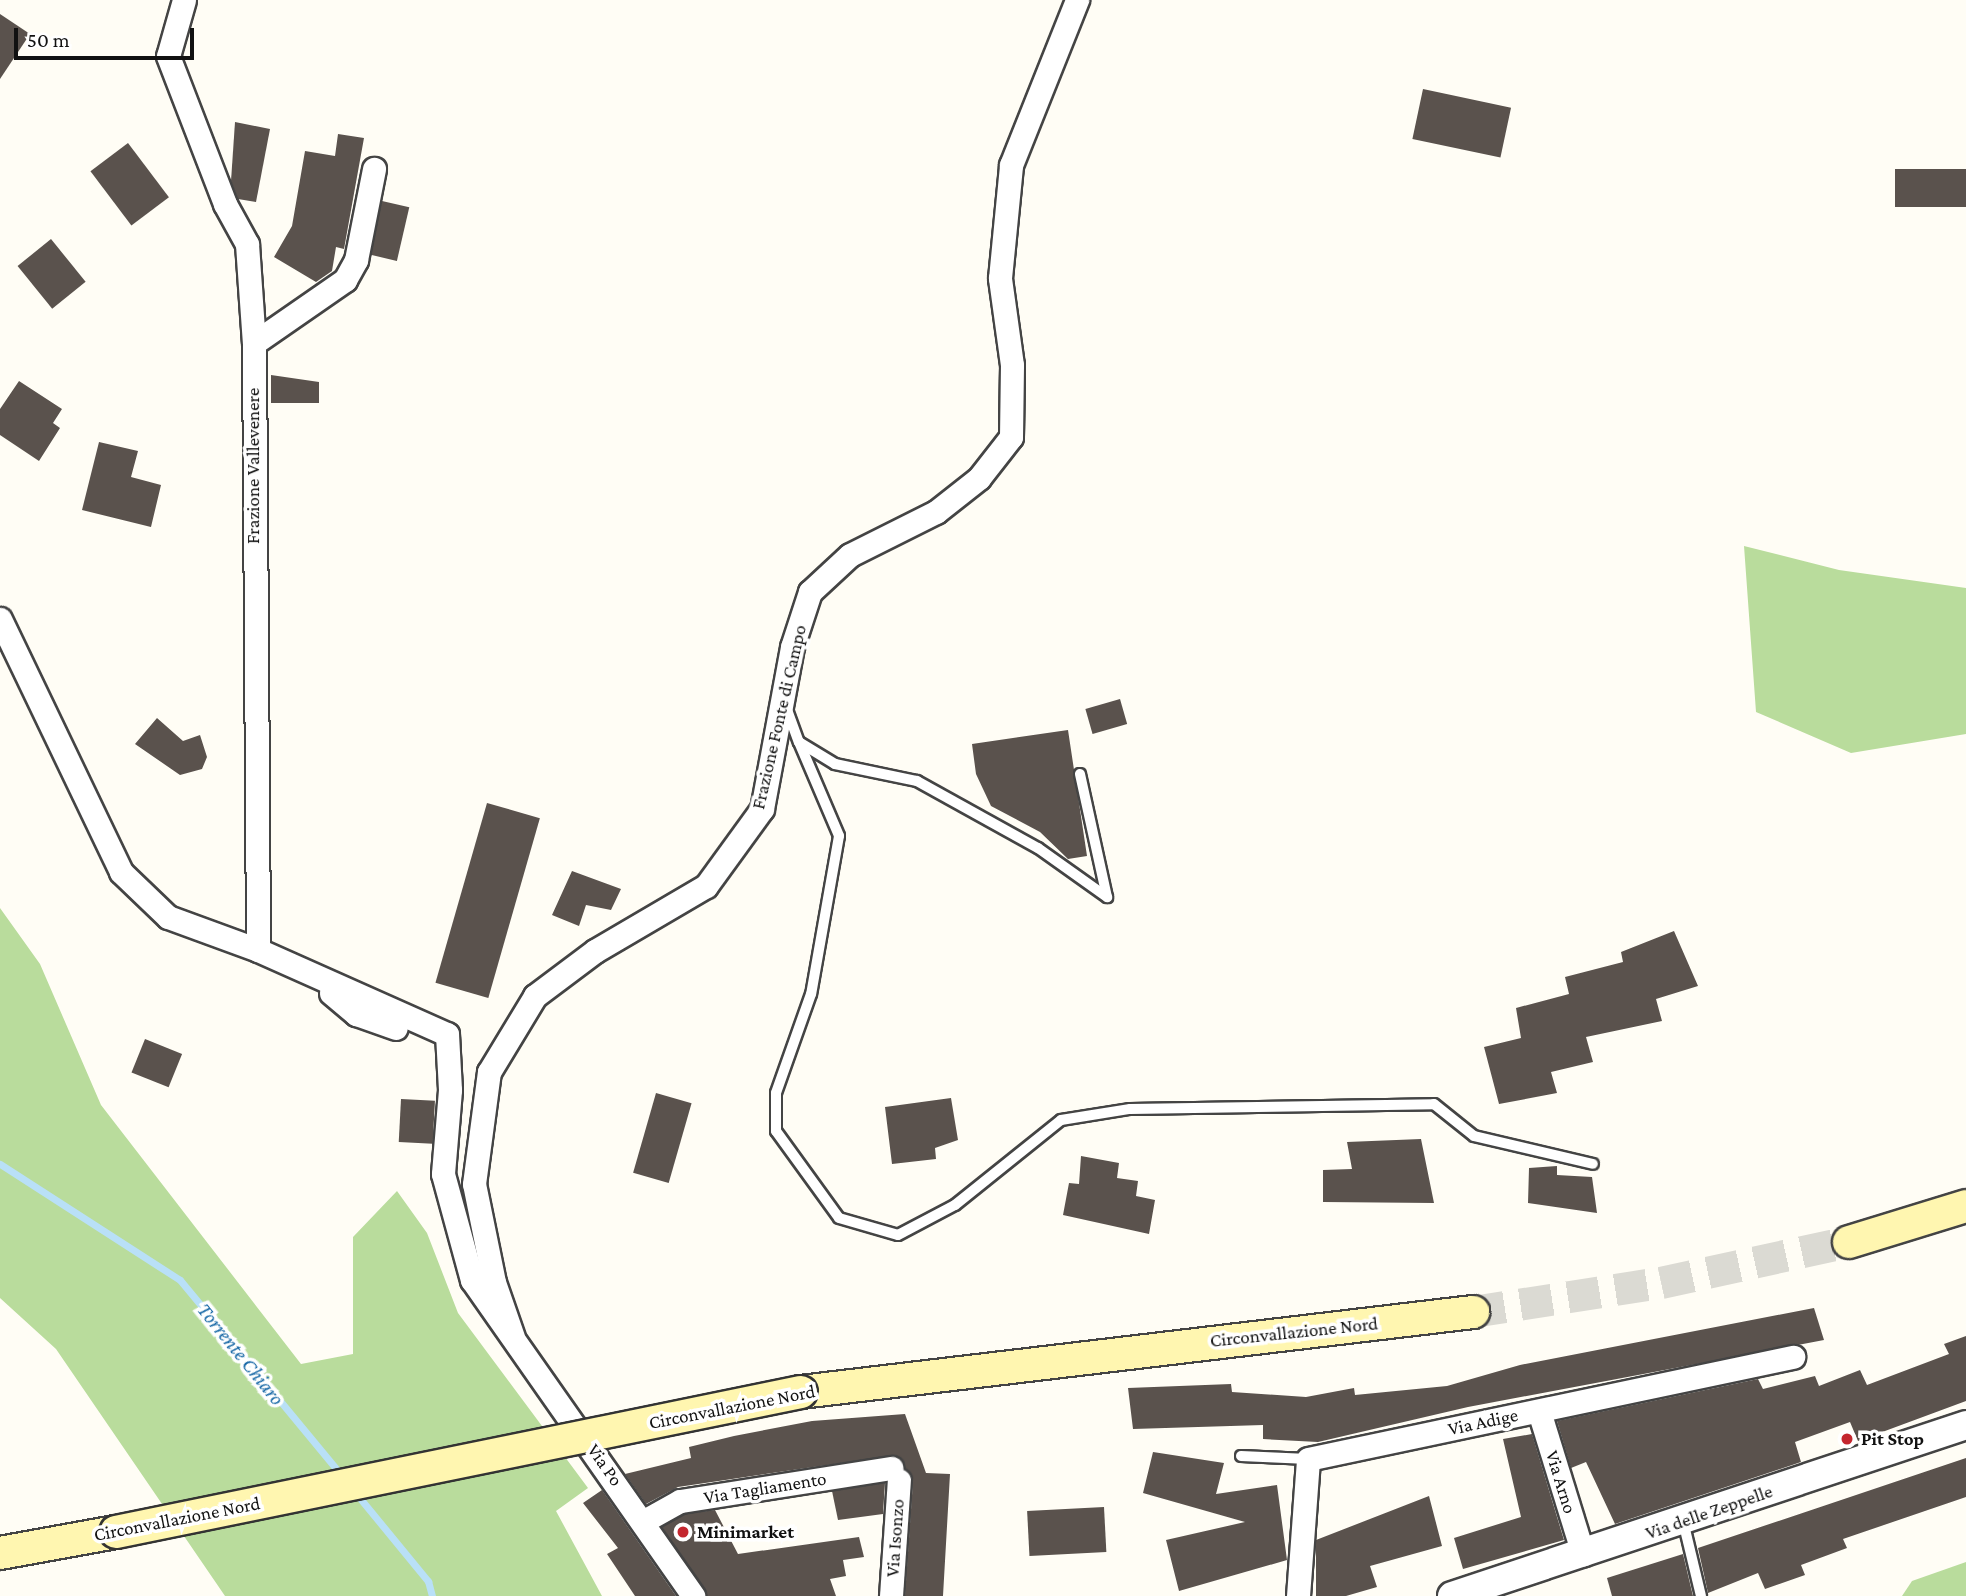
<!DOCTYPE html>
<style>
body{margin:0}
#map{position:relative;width:1966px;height:1596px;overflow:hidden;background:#fffdf5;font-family:"Crimson Pro",serif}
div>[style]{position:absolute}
.forest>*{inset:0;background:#b9dc9c}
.stream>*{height:7px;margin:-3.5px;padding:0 3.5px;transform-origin:3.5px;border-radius:3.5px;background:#b9e0f7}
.building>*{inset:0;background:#5a524d;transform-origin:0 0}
.secondary-tunnel>*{height:32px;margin-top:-16px;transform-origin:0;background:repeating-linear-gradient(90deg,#dbdad3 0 32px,transparent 0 48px)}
.roads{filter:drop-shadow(2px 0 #444) drop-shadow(-2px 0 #444) drop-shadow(0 2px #444) drop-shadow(0 -2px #444)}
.service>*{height:10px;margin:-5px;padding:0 5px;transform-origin:5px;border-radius:5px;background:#fff}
.minor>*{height:23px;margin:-11.5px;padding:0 11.5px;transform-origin:11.5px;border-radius:11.5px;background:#fff}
.tertiary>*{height:28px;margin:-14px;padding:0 14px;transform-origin:14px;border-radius:14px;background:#fff}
.secondary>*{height:32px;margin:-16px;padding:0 16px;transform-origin:16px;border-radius:16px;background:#fff6b0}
.bridges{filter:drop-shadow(2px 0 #333) drop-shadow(-2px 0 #333) drop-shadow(0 2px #333) drop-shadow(0 -2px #333)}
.secondary-bridge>*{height:32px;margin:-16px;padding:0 16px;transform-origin:16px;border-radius:16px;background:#fff6b0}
.dots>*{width:19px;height:19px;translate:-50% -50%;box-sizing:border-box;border:4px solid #fff;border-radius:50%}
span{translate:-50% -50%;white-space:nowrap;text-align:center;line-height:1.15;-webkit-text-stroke:7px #fff;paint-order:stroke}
.street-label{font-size:19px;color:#111}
.poi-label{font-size:19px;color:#111;font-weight:700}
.left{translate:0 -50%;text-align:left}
.water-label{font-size:21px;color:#1768a6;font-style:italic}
.scale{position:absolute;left:14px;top:28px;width:180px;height:32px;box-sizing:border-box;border:4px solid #111;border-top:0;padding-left:9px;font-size:21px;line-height:24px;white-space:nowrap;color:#111;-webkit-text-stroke:5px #fff;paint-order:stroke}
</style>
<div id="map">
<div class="forest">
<div style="clip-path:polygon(1744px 546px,1839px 570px,1966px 588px,1966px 734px,1851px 753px,1756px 712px)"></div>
<div style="clip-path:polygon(0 908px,40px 964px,101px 1105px,301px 1364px,353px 1354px,353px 1237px,397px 1191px,427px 1233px,458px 1313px,588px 1488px,556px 1511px,602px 1596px,225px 1596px,56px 1349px,0 1298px)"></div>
<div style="clip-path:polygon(1966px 1562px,1966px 1596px,1902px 1596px,1912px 1581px)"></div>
</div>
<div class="stream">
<div style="left:0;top:1164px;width:214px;rotate:32.8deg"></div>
<div style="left:180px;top:1280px;width:254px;rotate:50.4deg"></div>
<div style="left:354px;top:1491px;width:117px;rotate:50.6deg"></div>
<div style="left:428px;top:1581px;width:16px;rotate:75deg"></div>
</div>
<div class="building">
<div style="clip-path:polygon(0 14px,30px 34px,0 79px)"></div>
<div style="left:1423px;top:89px;width:90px;height:51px;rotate:12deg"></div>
<div style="clip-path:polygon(235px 122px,270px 129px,256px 202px,238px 199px,231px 181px)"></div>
<div style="clip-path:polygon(338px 134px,364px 138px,344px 249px,336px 247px,332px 271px,316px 282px,274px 257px,292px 226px,305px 151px,335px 156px)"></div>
<div style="left:128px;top:143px;width:68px;height:47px;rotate:53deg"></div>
<div style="left:1895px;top:169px;width:71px;height:38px"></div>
<div style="left:382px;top:201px;width:28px;height:55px;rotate:13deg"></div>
<div style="left:51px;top:239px;width:55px;height:43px;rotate:51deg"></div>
<div style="clip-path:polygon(271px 375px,319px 382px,319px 403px,271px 403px)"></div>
<div style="clip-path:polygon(19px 381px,62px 409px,53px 423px,60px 428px,39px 461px,0 435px,0 409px)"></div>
<div style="clip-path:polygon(99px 442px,138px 451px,131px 477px,161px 485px,151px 527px,82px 510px)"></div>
<div style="left:1120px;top:699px;width:26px;height:36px;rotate:74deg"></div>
<div style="clip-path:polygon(157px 718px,183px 741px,200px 735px,207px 757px,202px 769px,180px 775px,135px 744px)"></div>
<div style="clip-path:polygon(1068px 730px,1087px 856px,1068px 859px,1040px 832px,991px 806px,976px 774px,972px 744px)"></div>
<div style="left:487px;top:803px;width:55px;height:187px;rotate:16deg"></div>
<div style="clip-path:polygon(572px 871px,621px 889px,611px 910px,586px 905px,579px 926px,552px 915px)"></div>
<div style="clip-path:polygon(1674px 931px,1698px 986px,1656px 999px,1662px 1021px,1586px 1037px,1593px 1062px,1551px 1072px,1557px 1093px,1499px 1104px,1484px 1047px,1521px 1038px,1516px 1008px,1569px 994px,1565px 977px,1623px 962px,1621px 952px)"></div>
<div style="left:145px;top:1039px;width:40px;height:36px;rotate:22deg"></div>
<div style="left:656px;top:1093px;width:37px;height:83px;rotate:16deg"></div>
<div style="clip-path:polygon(951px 1098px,958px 1140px,935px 1148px,936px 1159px,892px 1164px,885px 1107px)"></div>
<div style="left:401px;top:1099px;width:34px;height:43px;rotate:3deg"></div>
<div style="clip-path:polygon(1421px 1139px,1434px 1203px,1323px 1202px,1323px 1170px,1352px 1169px,1347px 1142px)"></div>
<div style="clip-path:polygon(1081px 1156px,1119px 1163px,1117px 1178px,1138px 1181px,1136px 1196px,1155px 1200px,1149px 1234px,1063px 1215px,1069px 1183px,1079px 1184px)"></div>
<div style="clip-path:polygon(1557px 1166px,1557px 1175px,1592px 1177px,1597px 1213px,1528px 1203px,1529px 1168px)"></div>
<div style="clip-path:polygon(1814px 1308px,1824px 1340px,1468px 1407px,1318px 1442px,1263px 1439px,1263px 1425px,1133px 1429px,1128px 1388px,1231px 1384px,1232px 1392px,1306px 1397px,1354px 1388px,1355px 1395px,1447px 1386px,1520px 1365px)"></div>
<div style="clip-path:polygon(1966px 1336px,1966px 1401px,1858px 1441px,1850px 1422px,1795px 1442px,1801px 1462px,1615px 1524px,1586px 1462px,1571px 1468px,1557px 1421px,1758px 1379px,1763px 1389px,1815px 1376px,1819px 1386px,1860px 1370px,1867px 1385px,1949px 1354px,1944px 1344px)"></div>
<div style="clip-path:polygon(905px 1414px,926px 1473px,950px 1474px,943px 1596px,905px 1596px,913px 1481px,895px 1455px,678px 1487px,646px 1504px,625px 1474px,691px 1458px,689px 1447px,734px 1436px,812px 1421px)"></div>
<div style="clip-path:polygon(1532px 1434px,1564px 1540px,1463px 1569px,1454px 1538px,1521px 1517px,1503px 1439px)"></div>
<div style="clip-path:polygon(1153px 1452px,1224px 1463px,1216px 1494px,1277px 1485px,1287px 1560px,1179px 1591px,1166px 1540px,1245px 1522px,1143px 1493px)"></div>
<div style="clip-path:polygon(1966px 1458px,1966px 1497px,1843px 1539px,1847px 1548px,1801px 1565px,1805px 1575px,1765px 1589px,1758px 1573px,1708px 1593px,1698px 1548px)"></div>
<div style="clip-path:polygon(885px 1483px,883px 1514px,838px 1520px,832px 1491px)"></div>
<div style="clip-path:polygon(602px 1490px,676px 1596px,635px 1596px,607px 1554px,618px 1548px,583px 1503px)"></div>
<div style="clip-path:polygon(1429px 1496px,1442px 1546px,1370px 1566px,1377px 1587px,1346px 1596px,1316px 1596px,1316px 1540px)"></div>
<div style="left:1104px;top:1507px;width:45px;height:77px;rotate:87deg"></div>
<div style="clip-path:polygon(715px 1510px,738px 1554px,859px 1537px,864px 1557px,843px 1560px,846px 1576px,830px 1579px,836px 1596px,707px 1596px,662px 1527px,685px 1514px)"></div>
<div style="clip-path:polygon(1683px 1554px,1693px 1596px,1612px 1596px,1607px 1578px)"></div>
</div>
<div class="secondary-tunnel">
<div style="left:1473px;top:1312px;width:190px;rotate:-8.8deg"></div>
<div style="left:1661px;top:1283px;width:192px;rotate:-12.3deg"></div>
</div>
<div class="roads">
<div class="service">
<div style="left:786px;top:707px;width:37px;rotate:70deg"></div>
<div style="left:799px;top:742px;width:42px;rotate:31.4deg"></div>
<div style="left:835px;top:764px;width:84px;rotate:11.7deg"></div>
<div style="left:917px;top:781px;width:138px;rotate:29deg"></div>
<div style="left:1038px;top:848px;width:85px;rotate:35.4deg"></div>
<div style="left:1107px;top:897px;width:126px;rotate:-102.4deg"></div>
<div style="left:799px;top:742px;width:102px;rotate:66.9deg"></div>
<div style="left:839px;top:836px;width:160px;rotate:100deg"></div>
<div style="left:811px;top:994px;width:105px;rotate:109.5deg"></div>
<div style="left:776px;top:1093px;width:38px;rotate:90deg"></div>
<div style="left:776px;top:1131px;width:107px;rotate:54.1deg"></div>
<div style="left:839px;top:1218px;width:61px;rotate:16.1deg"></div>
<div style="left:898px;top:1235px;width:64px;rotate:-27.8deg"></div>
<div style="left:955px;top:1205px;width:136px;rotate:-38.7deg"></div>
<div style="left:1061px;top:1120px;width:70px;rotate:-9.1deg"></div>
<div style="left:1130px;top:1109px;width:304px;rotate:-0.9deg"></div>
<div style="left:1434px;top:1104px;width:51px;rotate:38.7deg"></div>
<div style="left:1474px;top:1136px;width:122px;rotate:13.2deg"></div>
<div style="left:1241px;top:1456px;width:67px;rotate:2.6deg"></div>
<div style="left:1683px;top:1521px;width:77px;rotate:76.5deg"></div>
</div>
<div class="minor">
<div style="left:184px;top:0;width:58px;rotate:105.9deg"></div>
<div style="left:168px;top:56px;width:159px;rotate:68.9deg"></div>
<div style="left:225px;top:204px;width:46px;rotate:61.2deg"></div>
<div style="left:247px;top:244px;width:99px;rotate:86deg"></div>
<div style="left:254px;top:343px;width:607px;rotate:89.62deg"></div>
<div style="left:254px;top:343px;width:111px;rotate:-34.7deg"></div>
<div style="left:345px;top:280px;width:23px;rotate:-61deg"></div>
<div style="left:356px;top:260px;width:93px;rotate:-78.8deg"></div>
<div style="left:0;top:619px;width:280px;rotate:64.4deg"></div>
<div style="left:121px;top:872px;width:65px;rotate:43.8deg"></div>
<div style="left:168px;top:917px;width:96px;rotate:20.1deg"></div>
<div style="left:258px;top:950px;width:207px;rotate:24deg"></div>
<div style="left:331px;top:993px;width:33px;rotate:40deg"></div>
<div style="left:356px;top:1014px;width:42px;rotate:19.3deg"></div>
<div style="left:447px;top:1034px;width:56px;rotate:86.9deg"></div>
<div style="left:450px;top:1090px;width:84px;rotate:94.8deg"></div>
<div style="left:443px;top:1174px;width:110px;rotate:74.7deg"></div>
<div style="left:472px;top:1280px;width:386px;rotate:55deg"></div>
<div style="left:513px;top:1337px;width:58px;rotate:-109.1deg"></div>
<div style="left:494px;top:1282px;width:100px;rotate:-101.5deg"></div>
<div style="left:474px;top:1184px;width:113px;rotate:-82.4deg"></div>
<div style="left:489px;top:1072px;width:89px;rotate:-58.8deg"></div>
<div style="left:535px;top:996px;width:75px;rotate:-36.9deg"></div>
<div style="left:595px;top:951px;width:129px;rotate:-30.4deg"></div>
<div style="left:706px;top:886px;width:95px;rotate:-54deg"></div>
<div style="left:762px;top:809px;width:165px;rotate:-79.5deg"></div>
<div style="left:792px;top:647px;width:58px;rotate:-71.9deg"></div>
<div style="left:810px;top:592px;width:54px;rotate:-42.8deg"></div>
<div style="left:850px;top:555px;width:96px;rotate:-26.6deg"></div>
<div style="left:936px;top:512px;width:55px;rotate:-38.3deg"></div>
<div style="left:979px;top:478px;width:52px;rotate:-52deg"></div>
<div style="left:1011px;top:437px;width:72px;rotate:-89.2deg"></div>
<div style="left:1012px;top:365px;width:88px;rotate:-97.9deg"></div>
<div style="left:1000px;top:278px;width:114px;rotate:-84.4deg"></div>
<div style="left:1011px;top:165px;width:178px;rotate:-68.2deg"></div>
<div style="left:1539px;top:1411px;width:150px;rotate:72.9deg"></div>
<div style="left:644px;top:1521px;width:41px;rotate:-29.1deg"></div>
<div style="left:680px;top:1501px;width:214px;rotate:-8.9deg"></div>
<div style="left:891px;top:1596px;width:116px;rotate:-86.1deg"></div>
<div style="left:1298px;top:1596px;width:137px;rotate:-85.8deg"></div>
<div style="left:1308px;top:1459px;width:496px;rotate:-11.9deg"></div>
</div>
<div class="tertiary">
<div style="left:1452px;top:1596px;width:542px;rotate:-18.4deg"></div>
</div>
<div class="secondary">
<div style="left:1849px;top:1242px;width:122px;rotate:-17.1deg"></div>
<div style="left:801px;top:1392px;width:677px;rotate:-6.79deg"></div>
<div style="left:0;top:1553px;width:118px;rotate:-10.3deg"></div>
</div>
</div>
<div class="bridges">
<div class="secondary-bridge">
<div style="left:116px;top:1532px;width:699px;rotate:-11.55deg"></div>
</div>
</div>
<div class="dots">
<div style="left:1847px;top:1439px;background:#c4262e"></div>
<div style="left:683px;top:1532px;background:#c4262e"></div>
</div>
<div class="street-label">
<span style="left:253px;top:466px;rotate:-90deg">Frazione Vallevenere</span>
<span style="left:779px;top:717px;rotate:-77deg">Frazione Fonte di Campo</span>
<span style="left:1294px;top:1332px;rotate:-6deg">Circonvallazione Nord</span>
<span style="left:732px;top:1407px;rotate:-11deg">Circonvallazione Nord</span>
<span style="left:1483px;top:1422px;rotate:-12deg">Via Adige</span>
<span style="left:605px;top:1465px;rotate:55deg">Via Po</span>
<span style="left:1561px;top:1482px;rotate:73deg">Via Arno</span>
<span style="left:765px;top:1488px;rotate:-9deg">Via Tagliamento</span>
<span style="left:1709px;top:1512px;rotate:-19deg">Via delle Zeppelle</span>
<span style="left:177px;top:1519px;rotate:-11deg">Circonvallazione Nord</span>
<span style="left:895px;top:1538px;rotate:-86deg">Via Isonzo</span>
</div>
<div class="poi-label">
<span class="left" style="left:1861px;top:1439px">Pit Stop</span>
<span class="left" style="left:697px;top:1532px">Minimarket</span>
</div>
<div class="water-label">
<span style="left:241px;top:1354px;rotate:51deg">Torrente Chiaro</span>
</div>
<div class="scale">50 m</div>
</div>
